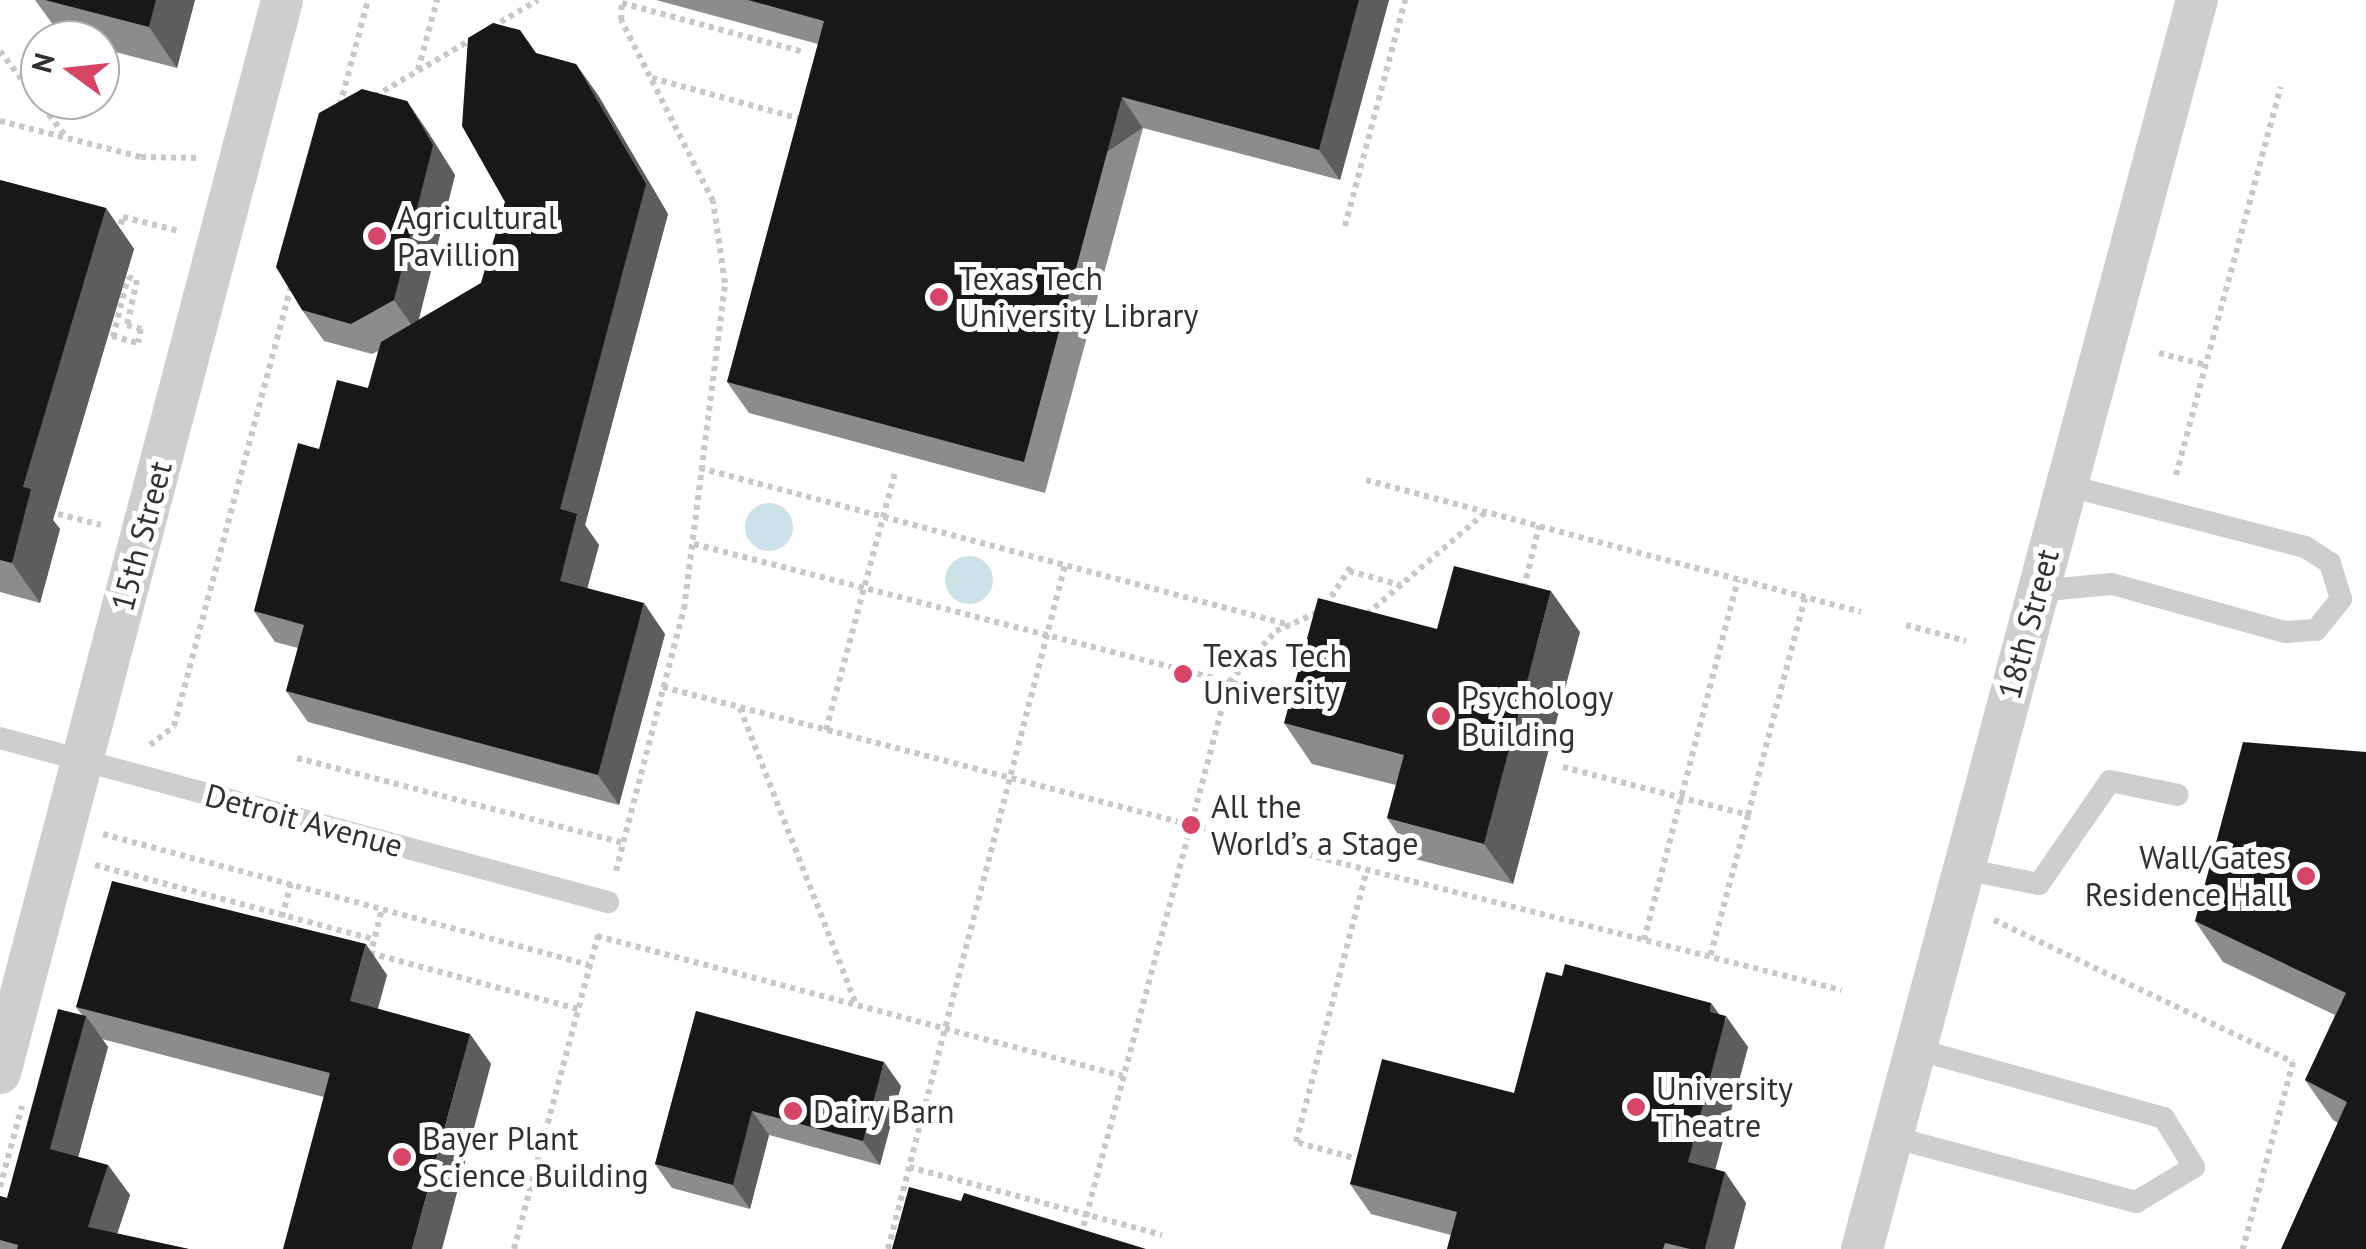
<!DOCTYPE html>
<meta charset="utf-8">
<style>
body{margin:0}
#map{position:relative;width:2366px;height:1249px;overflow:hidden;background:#fff;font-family:"PT Sans",sans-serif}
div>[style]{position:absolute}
.water>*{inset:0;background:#cce2e8}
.round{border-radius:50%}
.path>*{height:6px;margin-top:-3px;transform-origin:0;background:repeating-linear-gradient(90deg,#c8c8c8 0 5px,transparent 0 10px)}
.lane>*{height:22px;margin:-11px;padding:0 11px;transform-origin:11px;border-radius:11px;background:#cecece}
.street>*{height:42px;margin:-21px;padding:0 21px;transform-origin:21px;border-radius:21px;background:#cecece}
.wall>*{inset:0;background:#8c8c8c}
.shaded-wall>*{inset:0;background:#5d5d5d;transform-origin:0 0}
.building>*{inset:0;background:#181818}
.dots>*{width:28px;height:28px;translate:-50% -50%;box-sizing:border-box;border:5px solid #fff;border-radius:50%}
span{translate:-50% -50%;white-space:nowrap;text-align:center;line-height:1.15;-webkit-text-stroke:10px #fff;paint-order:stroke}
.poi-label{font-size:32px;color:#313131}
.left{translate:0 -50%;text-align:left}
.right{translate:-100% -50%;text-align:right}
.street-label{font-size:32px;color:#313131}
.north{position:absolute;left:20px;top:20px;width:100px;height:100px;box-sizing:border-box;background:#fff;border:2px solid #adadad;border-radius:50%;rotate:285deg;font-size:28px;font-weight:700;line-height:40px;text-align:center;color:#313131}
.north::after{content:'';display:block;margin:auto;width:35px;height:45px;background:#d74465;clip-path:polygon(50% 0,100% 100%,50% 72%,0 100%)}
</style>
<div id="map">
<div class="water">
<div class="round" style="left:745px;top:503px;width:48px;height:48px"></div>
<div class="round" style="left:945px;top:556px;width:48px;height:48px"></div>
</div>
<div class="path">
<div style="left:622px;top:3px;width:188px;rotate:15.1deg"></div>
<div style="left:492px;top:27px;width:53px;rotate:-30.4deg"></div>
<div style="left:0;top:51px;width:110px;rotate:52.4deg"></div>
<div style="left:418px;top:70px;width:73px;rotate:-74.8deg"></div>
<div style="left:652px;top:78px;width:158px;rotate:15.4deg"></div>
<div style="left:375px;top:96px;width:113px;rotate:-30.4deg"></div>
<div style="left:340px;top:105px;width:109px;rotate:-75.1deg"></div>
<div style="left:0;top:121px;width:146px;rotate:14.3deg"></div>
<div style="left:141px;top:157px;width:58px;rotate:1deg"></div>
<div style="left:1345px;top:226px;width:234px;rotate:-75.1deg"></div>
<div style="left:118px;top:234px;width:18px;rotate:-74deg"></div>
<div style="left:123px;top:217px;width:58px;rotate:14deg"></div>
<div style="left:112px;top:336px;width:28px;rotate:15deg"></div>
<div style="left:113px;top:337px;width:62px;rotate:-76deg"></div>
<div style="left:128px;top:277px;width:9px;rotate:18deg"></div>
<div style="left:137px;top:280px;width:46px;rotate:102.5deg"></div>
<div style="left:127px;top:325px;width:15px;rotate:16deg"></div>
<div style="left:141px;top:329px;width:14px;rotate:102deg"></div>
<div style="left:2159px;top:353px;width:49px;rotate:14.3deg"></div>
<div style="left:700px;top:468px;width:611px;rotate:14.9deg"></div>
<div style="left:2176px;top:475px;width:402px;rotate:-74.9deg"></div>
<div style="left:1366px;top:480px;width:512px;rotate:14.93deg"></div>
<div style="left:58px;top:514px;width:44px;rotate:14.3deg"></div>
<div style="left:694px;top:544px;width:553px;rotate:14.46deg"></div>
<div style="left:1229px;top:682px;width:148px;rotate:104.9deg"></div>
<div style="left:1191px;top:825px;width:671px;rotate:14.24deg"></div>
<div style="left:1349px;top:571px;width:54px;rotate:15.1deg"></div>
<div style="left:1524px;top:588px;width:64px;rotate:-76.4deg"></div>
<div style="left:1326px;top:605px;width:48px;rotate:-57deg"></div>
<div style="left:1367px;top:614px;width:157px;rotate:-40.6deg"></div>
<div style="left:1906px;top:625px;width:62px;rotate:14.9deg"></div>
<div style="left:663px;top:687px;width:546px;rotate:14.65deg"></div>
<div style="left:1191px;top:825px;width:439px;rotate:105deg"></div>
<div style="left:1296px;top:698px;width:69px;rotate:-166.6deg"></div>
<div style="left:1229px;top:682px;width:69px;rotate:-47.3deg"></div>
<div style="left:1276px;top:631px;width:44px;rotate:-24.2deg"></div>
<div style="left:740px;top:708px;width:318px;rotate:68.6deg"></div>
<div style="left:826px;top:730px;width:270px;rotate:-75deg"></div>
<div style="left:150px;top:745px;width:31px;rotate:-38deg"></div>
<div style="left:174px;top:726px;width:455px;rotate:-75.1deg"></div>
<div style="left:297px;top:758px;width:337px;rotate:14.6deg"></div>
<div style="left:1563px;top:767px;width:191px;rotate:14.5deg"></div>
<div style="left:1748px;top:815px;width:147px;rotate:105deg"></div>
<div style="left:1748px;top:815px;width:224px;rotate:-75.3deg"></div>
<div style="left:103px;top:834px;width:503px;rotate:15.09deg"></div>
<div style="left:95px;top:865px;width:289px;rotate:14.9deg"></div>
<div style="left:616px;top:871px;width:271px;rotate:-75.5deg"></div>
<div style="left:684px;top:609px;width:329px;rotate:-82.8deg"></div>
<div style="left:725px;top:283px;width:83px;rotate:-98.3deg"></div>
<div style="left:713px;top:201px;width:203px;rotate:-116.9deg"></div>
<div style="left:621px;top:20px;width:20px;rotate:-87deg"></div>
<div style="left:282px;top:917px;width:34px;rotate:-75deg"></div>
<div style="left:1994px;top:920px;width:331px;rotate:25.4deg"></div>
<div style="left:2293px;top:1062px;width:194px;rotate:105deg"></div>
<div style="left:597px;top:936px;width:544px;rotate:14.9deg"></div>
<div style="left:1644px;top:940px;width:372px;rotate:-75.4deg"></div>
<div style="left:370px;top:953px;width:215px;rotate:15.1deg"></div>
<div style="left:370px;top:956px;width:49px;rotate:-75.7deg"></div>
<div style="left:1361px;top:1160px;width:67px;rotate:-164.5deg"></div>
<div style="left:1296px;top:1142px;width:281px;rotate:-75.4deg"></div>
<div style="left:909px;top:1167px;width:262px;rotate:15deg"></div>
<div style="left:0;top:1187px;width:84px;rotate:-74.8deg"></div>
<div style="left:514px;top:1249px;width:329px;rotate:-75deg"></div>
<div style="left:888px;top:1249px;width:707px;rotate:-75.49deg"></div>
</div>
<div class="lane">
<div style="left:2037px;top:591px;width:75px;rotate:-5.3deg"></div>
<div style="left:2112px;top:584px;width:180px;rotate:15.5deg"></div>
<div style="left:2285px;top:632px;width:31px;rotate:-4deg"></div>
<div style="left:2316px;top:630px;width:40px;rotate:-51deg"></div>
<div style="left:2341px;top:599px;width:38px;rotate:-107deg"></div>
<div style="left:2330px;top:563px;width:30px;rotate:-147deg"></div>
<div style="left:2305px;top:547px;width:247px;rotate:-165.5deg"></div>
<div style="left:0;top:738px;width:630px;rotate:15.1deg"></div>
<div style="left:1963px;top:869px;width:77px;rotate:11.2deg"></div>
<div style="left:2039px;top:884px;width:125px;rotate:-55.4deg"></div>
<div style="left:2110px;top:781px;width:69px;rotate:11.6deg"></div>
<div style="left:1892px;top:1137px;width:253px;rotate:14.9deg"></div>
<div style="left:2136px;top:1202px;width:68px;rotate:-31.1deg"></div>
<div style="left:2194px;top:1167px;width:57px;rotate:-121.5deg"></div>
<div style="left:2164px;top:1118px;width:258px;rotate:-164.5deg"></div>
</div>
<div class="street">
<div style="left:0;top:1073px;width:1109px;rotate:-75.27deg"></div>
<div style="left:1862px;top:1249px;width:1293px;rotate:-74.99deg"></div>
</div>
<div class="wall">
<div style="clip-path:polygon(35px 0,195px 0,177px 68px,100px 48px,100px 40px,71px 40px,62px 37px)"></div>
<div style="clip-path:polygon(656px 0,1389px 0,1340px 180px,1143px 128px,1045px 493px,749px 413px,727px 382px,818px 44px)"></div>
<div style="clip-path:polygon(536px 53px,598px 95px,668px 214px,585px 525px,599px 545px,587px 588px,665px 634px,619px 805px,308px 722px,286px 691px,298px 648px,275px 642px,254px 611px,319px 449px,368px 388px,378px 351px,372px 354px,324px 341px,302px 310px,428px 132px,455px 175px,418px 320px,481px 283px,505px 202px)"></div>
<div style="clip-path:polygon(0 180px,106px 208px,134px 249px,53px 520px,60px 529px,40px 603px,0 592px)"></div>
<div style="clip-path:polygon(1580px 632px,1513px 884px,1415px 859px,1387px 818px,1396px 785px,1312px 764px,1284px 723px)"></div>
<div style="clip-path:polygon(2366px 752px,2366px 1249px,2338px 1123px,2333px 1120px,2305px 1080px,2335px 1015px,2223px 962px,2195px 921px)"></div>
<div style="clip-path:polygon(387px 975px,378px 1009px,470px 1034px,491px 1064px,324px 1097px,102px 1039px,108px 1047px,78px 1157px,108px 1165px,130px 1195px,117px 1234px,189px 1249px,0 1249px,0 1196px,7px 1198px,82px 1015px,76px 1007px)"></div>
<div style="clip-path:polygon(696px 1011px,901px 1086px,880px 1165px,769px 1135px,750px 1209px,672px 1188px,655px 1164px)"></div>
<div style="clip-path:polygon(1720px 1014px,1748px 1047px,1715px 1169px,1725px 1172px,1746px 1203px,1734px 1249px,1447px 1249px,1451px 1235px,1371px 1214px,1350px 1184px,1514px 1093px)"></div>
</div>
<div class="shaded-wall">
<div style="clip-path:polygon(156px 0,195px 0,177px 68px,149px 27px)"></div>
<div style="clip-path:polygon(1359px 0,1389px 0,1340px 180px,1319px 150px)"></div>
<div style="clip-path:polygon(576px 64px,598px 95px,668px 214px,585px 525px,599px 545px,581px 612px,560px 581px,560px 509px)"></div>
<div style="left:1122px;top:97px;width:37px;height:378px;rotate:56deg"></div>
<div style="clip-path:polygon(407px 101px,428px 132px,455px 175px,416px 331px,394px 300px)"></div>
<div style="clip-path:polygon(106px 208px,134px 249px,53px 520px,60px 529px,40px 603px,12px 563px,23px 487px)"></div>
<div style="clip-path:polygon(1551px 591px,1580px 632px,1513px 884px,1484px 844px)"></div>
<div style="clip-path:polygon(644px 603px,665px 634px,619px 805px,598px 775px)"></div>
<div style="clip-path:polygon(366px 944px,387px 975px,371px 1032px,350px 1001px)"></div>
<div style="clip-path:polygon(1711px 1003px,1725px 1022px,1726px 1016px,1748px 1047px,1709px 1193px,1688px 1162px)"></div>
<div style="clip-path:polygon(86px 1016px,108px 1047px,72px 1180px,50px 1149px)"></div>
<div style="clip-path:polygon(470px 1034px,491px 1064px,442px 1249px,412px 1249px)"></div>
<div style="clip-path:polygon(884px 1062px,901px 1086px,880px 1165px,863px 1141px)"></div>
<div style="clip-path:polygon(752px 1111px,769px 1135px,750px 1209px,733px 1185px)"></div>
<div style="clip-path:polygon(108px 1165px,130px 1195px,112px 1249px,88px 1227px)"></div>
<div style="clip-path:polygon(1725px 1172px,1746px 1203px,1734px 1249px,1705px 1249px)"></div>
</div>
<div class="building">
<div style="clip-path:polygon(45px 0,156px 0,149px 27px)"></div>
<div style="clip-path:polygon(748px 0,1359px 0,1319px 150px,1122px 97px,1024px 462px,727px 382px,824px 21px)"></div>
<div style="clip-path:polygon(493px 23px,520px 30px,536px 53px,576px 64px,646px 184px,560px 509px,577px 514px,560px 581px,644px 603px,598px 775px,286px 691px,304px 625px,254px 611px,298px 443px,319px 449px,337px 380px,368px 388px,381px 342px,481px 283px,505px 202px,462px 126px,468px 38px)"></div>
<div style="clip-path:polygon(362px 89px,407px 101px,433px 145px,394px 300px,351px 324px,302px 310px,276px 267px,319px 113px)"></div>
<div style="clip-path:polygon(0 180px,106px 208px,23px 487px,31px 489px,12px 563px,0 560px)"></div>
<div style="clip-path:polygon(1454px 566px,1551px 591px,1484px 844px,1387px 818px,1404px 755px,1284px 723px,1318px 598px,1437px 629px)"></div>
<div style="clip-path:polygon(2243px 742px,2366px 752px,2366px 1249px,2281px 1249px,2347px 1102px,2305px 1080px,2346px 993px,2195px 921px)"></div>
<div style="clip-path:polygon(112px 881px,366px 944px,350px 1001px,470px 1034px,412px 1249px,283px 1249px,330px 1073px,76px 1007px)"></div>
<div style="clip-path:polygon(1565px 964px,1711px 1003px,1710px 1012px,1726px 1016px,1688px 1162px,1725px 1172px,1705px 1249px,1690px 1249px,1665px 1243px,1663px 1249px,1447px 1249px,1457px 1212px,1350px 1184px,1382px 1059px,1514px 1093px,1546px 972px,1562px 976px)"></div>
<div style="clip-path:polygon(58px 1009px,86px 1016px,50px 1149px,108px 1165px,88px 1227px,189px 1249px,17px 1249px,18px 1245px,0 1240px,0 1196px,7px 1198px)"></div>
<div style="clip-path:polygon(696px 1011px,884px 1062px,863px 1141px,752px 1111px,733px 1185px,655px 1164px)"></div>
<div style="clip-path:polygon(909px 1187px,961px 1201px,964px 1193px,1146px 1249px,892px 1249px)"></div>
</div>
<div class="dots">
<div style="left:377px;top:236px;background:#d74465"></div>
<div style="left:939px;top:297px;background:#d74465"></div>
<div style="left:1183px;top:674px;background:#d74465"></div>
<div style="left:1441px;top:716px;background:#d74465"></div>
<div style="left:1191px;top:825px;background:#d74465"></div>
<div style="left:2306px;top:876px;background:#d74465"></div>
<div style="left:1636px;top:1107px;background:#d74465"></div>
<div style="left:793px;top:1111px;background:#d74465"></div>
<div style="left:402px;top:1157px;background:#d74465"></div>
</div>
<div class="poi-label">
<span class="left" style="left:397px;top:236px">Agricultural<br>Pavillion</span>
<span class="left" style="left:959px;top:297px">Texas Tech<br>University Library</span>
<span class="left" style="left:1203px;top:674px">Texas Tech<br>University</span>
<span class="left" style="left:1461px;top:716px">Psychology<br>Building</span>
<span class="left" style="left:1211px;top:825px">All the<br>World’s a Stage</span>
<span class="right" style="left:2286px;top:876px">Wall/Gates<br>Residence Hall</span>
<span class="left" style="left:1656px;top:1107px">University<br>Theatre</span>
<span class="left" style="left:813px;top:1111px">Dairy Barn</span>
<span class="left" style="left:422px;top:1157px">Bayer Plant<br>Science Building</span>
</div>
<div class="street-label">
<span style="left:141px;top:536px;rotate:-75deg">15th Street</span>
<span style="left:2028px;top:624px;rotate:-75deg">18th Street</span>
<span style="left:304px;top:820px;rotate:15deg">Detroit Avenue</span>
</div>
<div class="north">N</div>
</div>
